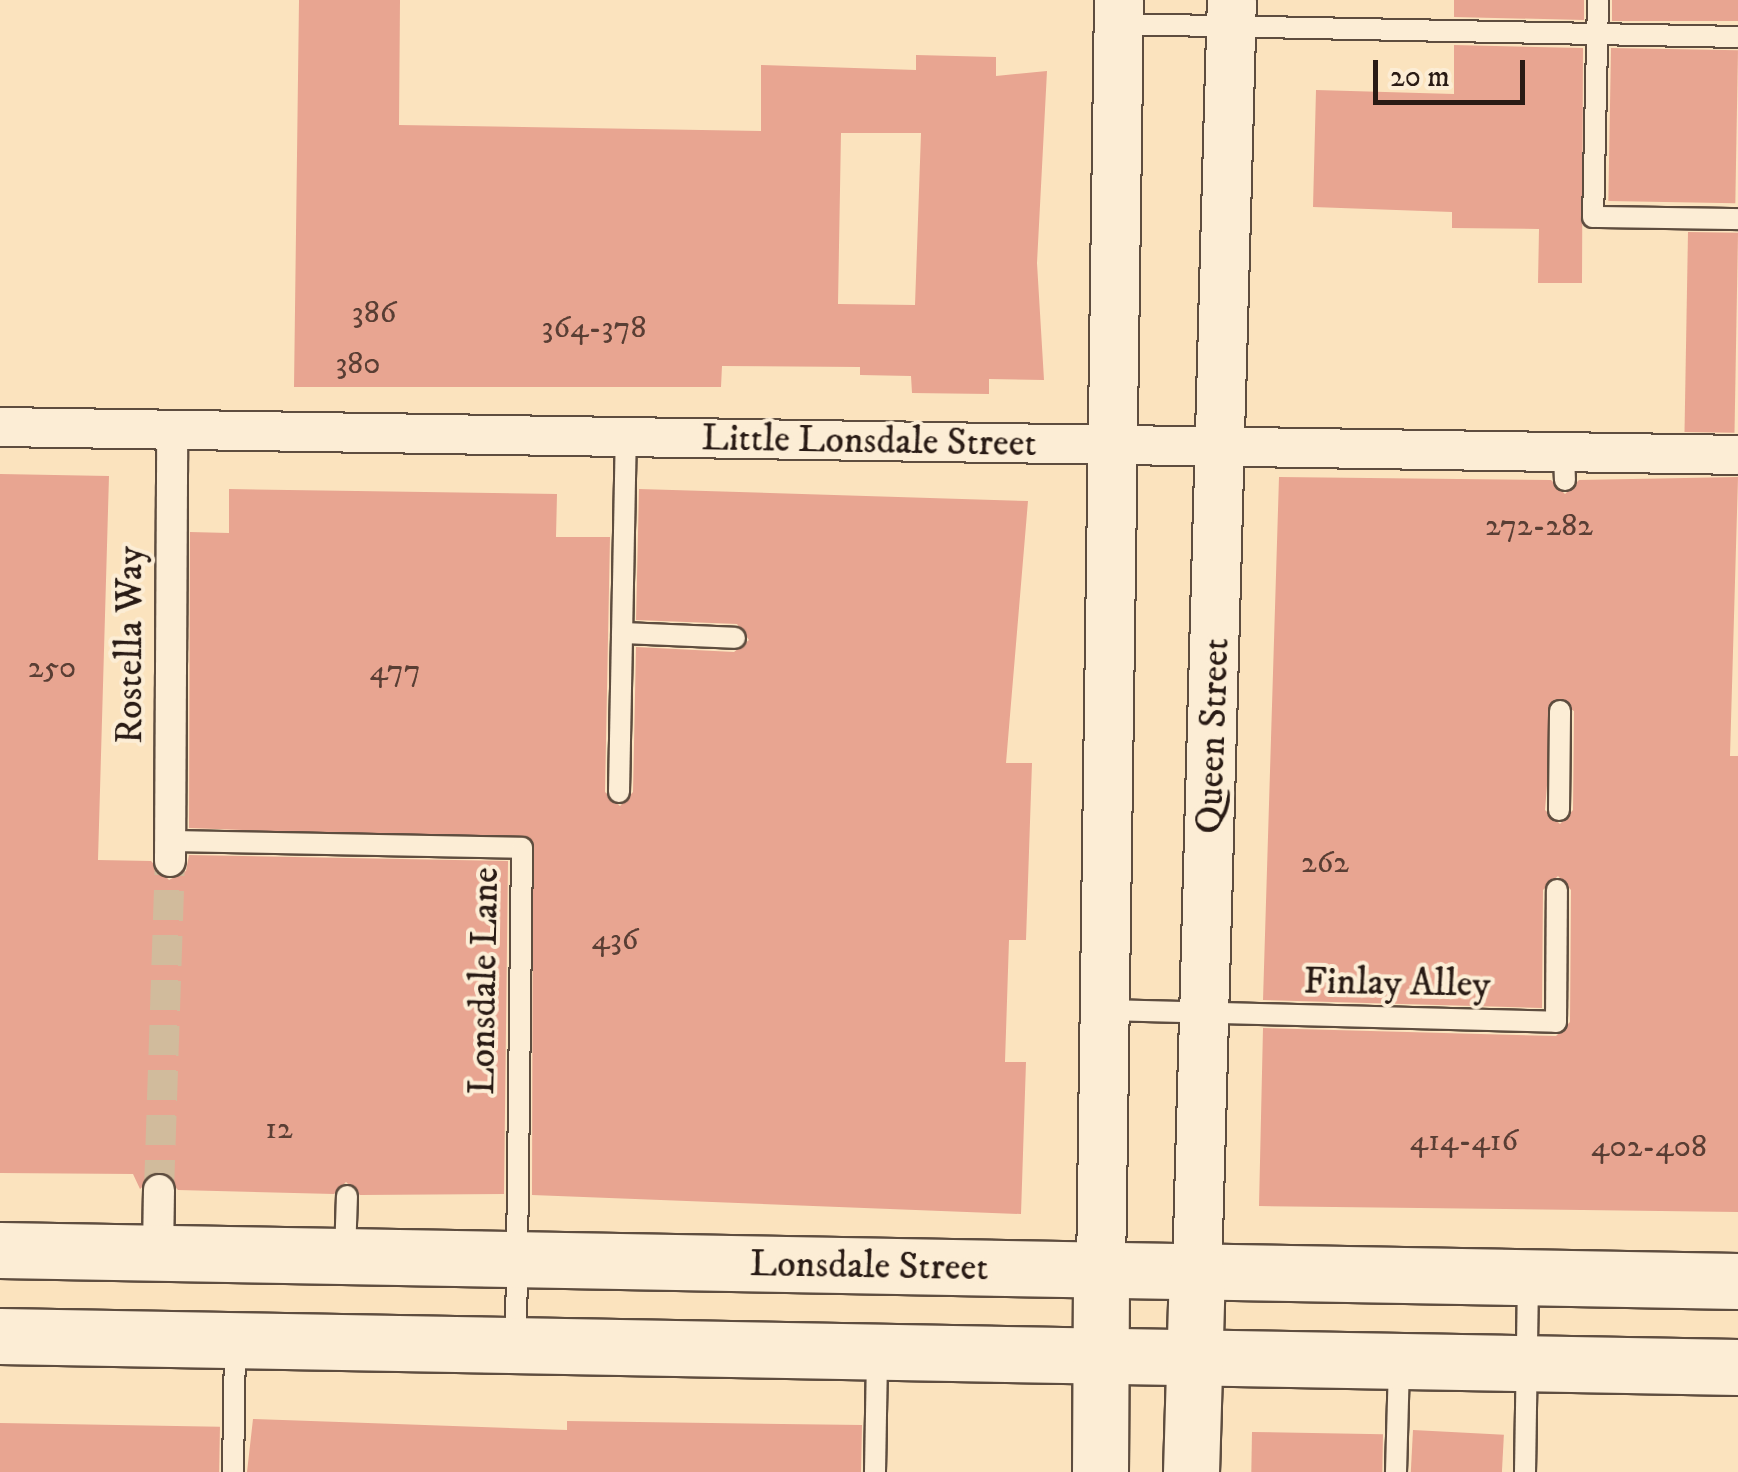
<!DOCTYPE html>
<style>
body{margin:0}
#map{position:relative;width:1738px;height:1472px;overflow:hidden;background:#fbe3be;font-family:"IM FELL DW Pica",serif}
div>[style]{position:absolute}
.building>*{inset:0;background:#e8a591;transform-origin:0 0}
.pedestrian-tunnel>*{height:30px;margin-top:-15px;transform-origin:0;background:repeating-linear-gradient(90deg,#d1bb9c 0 30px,transparent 0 45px)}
.roads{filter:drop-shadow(2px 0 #5e4d3f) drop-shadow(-2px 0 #5e4d3f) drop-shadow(0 2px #5e4d3f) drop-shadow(0 -2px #5e4d3f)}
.service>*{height:20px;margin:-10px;padding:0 10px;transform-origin:10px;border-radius:10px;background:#fcedd5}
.pedestrian>*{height:30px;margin:-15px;padding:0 15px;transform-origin:15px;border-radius:15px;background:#fcedd5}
.minor>*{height:38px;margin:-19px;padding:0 19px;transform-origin:19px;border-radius:19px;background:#fcedd5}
.tertiary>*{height:48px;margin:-24px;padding:0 24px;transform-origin:24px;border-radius:24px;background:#fcedd5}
.secondary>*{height:55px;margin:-27.5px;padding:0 27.5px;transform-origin:27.5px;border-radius:27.5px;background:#fcedd5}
span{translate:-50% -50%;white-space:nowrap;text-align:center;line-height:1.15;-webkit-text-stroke:8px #fcedd5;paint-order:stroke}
.number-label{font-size:32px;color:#593e34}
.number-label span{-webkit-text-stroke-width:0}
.street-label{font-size:38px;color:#291b15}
.scale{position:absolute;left:1373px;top:60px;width:152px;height:45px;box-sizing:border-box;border:5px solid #291b15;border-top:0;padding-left:12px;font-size:30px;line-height:35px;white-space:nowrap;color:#291b15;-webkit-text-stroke:8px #fcedd5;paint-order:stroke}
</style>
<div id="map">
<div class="building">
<div style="clip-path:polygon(evenodd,299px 0,400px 0,399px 125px,761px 131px,761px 65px,916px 70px,916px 55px,996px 57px,996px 76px,1047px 71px,1037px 263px,1044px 380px,989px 379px,989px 394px,912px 393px,911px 376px,860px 375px,860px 367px,722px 366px,721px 387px,294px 387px,299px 0,841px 133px,921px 133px,915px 305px,838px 304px,841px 133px)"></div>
<div style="clip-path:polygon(1454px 0,1584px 0,1584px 20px,1454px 17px)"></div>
<div style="left:1612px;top:0;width:126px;height:21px"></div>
<div style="clip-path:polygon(1454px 45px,1583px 48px,1582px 283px,1538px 283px,1539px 229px,1452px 228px,1452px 212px,1313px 207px,1316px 90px,1454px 94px)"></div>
<div style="left:1611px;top:48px;width:127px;height:153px;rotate:1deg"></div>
<div style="left:1688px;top:232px;width:50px;height:200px;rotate:1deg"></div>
<div style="clip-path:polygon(0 474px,109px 476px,98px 860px,151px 861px,169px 880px,186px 871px,189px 855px,508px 861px,504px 1194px,360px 1195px,346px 1182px,334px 1194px,178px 1190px,160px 1171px,140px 1189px,133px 1174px,0 1173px)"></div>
<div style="clip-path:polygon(evenodd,1279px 477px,1551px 480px,1565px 494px,1579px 480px,1738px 477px,1730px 756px,1738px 756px,1738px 1212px,1259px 1206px,1263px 1028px,1556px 1036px,1570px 1022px,1571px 890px,1558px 876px,1543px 890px,1542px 1008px,1263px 1000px,1279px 477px,1554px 699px,1574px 711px,1573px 810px,1560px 824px,1545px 810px,1554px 699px)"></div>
<div style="clip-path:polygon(229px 489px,557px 494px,556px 537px,610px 537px,605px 792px,620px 806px,633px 792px,636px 647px,734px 652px,749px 640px,737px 624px,636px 620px,639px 489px,1028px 501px,1006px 763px,1032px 763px,1026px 940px,1009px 940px,1005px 1062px,1026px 1062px,1021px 1214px,532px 1195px,533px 841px,189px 828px,190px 532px,229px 533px)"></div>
<div style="clip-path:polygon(253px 1419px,567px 1430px,567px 1421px,862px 1425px,861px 1472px,247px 1472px)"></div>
<div style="left:0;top:1423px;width:220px;height:49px;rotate:1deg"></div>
<div style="left:1413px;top:1430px;width:91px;height:42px;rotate:3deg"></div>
<div style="left:1252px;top:1432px;width:131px;height:40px;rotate:1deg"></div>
</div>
<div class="pedestrian-tunnel">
<div style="left:159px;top:1190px;width:329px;rotate:-88.1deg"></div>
</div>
<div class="roads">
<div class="service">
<div style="left:1598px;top:0;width:217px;rotate:91.3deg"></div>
<div style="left:1593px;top:217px;width:145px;rotate:0.8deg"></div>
<div style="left:1118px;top:24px;width:620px;rotate:1.2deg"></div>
<div style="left:1564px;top:453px;width:27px;rotate:88deg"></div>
<div style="left:622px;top:633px;width:113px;rotate:2.5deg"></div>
<div style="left:619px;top:792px;width:354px;rotate:-88.9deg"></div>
<div style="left:1559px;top:810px;width:99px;rotate:-89.4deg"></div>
<div style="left:170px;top:841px;width:352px;rotate:1.1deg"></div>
<div style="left:522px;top:848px;width:496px;rotate:90.7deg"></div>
<div style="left:1106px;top:1010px;width:450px;rotate:1.5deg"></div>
<div style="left:1556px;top:1022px;width:132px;rotate:-89.6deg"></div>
<div style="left:345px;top:1255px;width:59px;rotate:-88.1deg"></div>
<div style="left:233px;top:1472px;width:128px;rotate:-89.1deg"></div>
<div style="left:875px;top:1472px;width:118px;rotate:-89deg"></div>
<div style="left:1396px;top:1472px;width:108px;rotate:-88.4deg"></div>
<div style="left:1525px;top:1472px;width:193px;rotate:-89.1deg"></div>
</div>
<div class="pedestrian">
<div style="left:170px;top:861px;width:431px;rotate:-89.7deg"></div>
<div style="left:158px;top:1253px;width:63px;rotate:-89.1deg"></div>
</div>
<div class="minor">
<div style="left:0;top:427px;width:1738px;rotate:0.92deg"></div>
</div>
<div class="tertiary">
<div style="left:1101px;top:1272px;width:1272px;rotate:-89.19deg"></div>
<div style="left:1197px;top:1273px;width:1273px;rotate:-88.43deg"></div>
</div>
<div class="secondary">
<div style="left:0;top:1250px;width:1738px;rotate:1.02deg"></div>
<div style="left:0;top:1336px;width:1738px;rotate:1.02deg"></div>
<div style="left:1100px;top:1472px;width:200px;rotate:-89.7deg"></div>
<div style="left:1191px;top:1472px;width:199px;rotate:-88.3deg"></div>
</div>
</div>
<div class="number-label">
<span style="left:374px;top:313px">386</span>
<span style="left:594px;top:328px">364-378</span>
<span style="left:358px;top:364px">380</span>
<span style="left:1539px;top:526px">272-282</span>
<span style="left:52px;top:668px">250</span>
<span style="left:395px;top:671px">477</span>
<span style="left:1325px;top:863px">262</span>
<span style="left:615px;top:940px">436</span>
<span style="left:279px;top:1129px">12</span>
<span style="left:1464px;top:1141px">414-416</span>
<span style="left:1649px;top:1147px">402-408</span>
</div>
<div class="street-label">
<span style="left:869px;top:442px;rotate:1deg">Little Lonsdale Street</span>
<span style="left:131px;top:645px;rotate:-90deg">Rostella Way</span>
<span style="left:1214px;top:736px;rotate:-88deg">Queen Street</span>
<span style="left:485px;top:981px;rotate:-89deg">Lonsdale Lane</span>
<span style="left:1397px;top:984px;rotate:1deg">Finlay Alley</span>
<span style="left:869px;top:1267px;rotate:1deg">Lonsdale Street</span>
</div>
<div class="scale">20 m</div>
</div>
